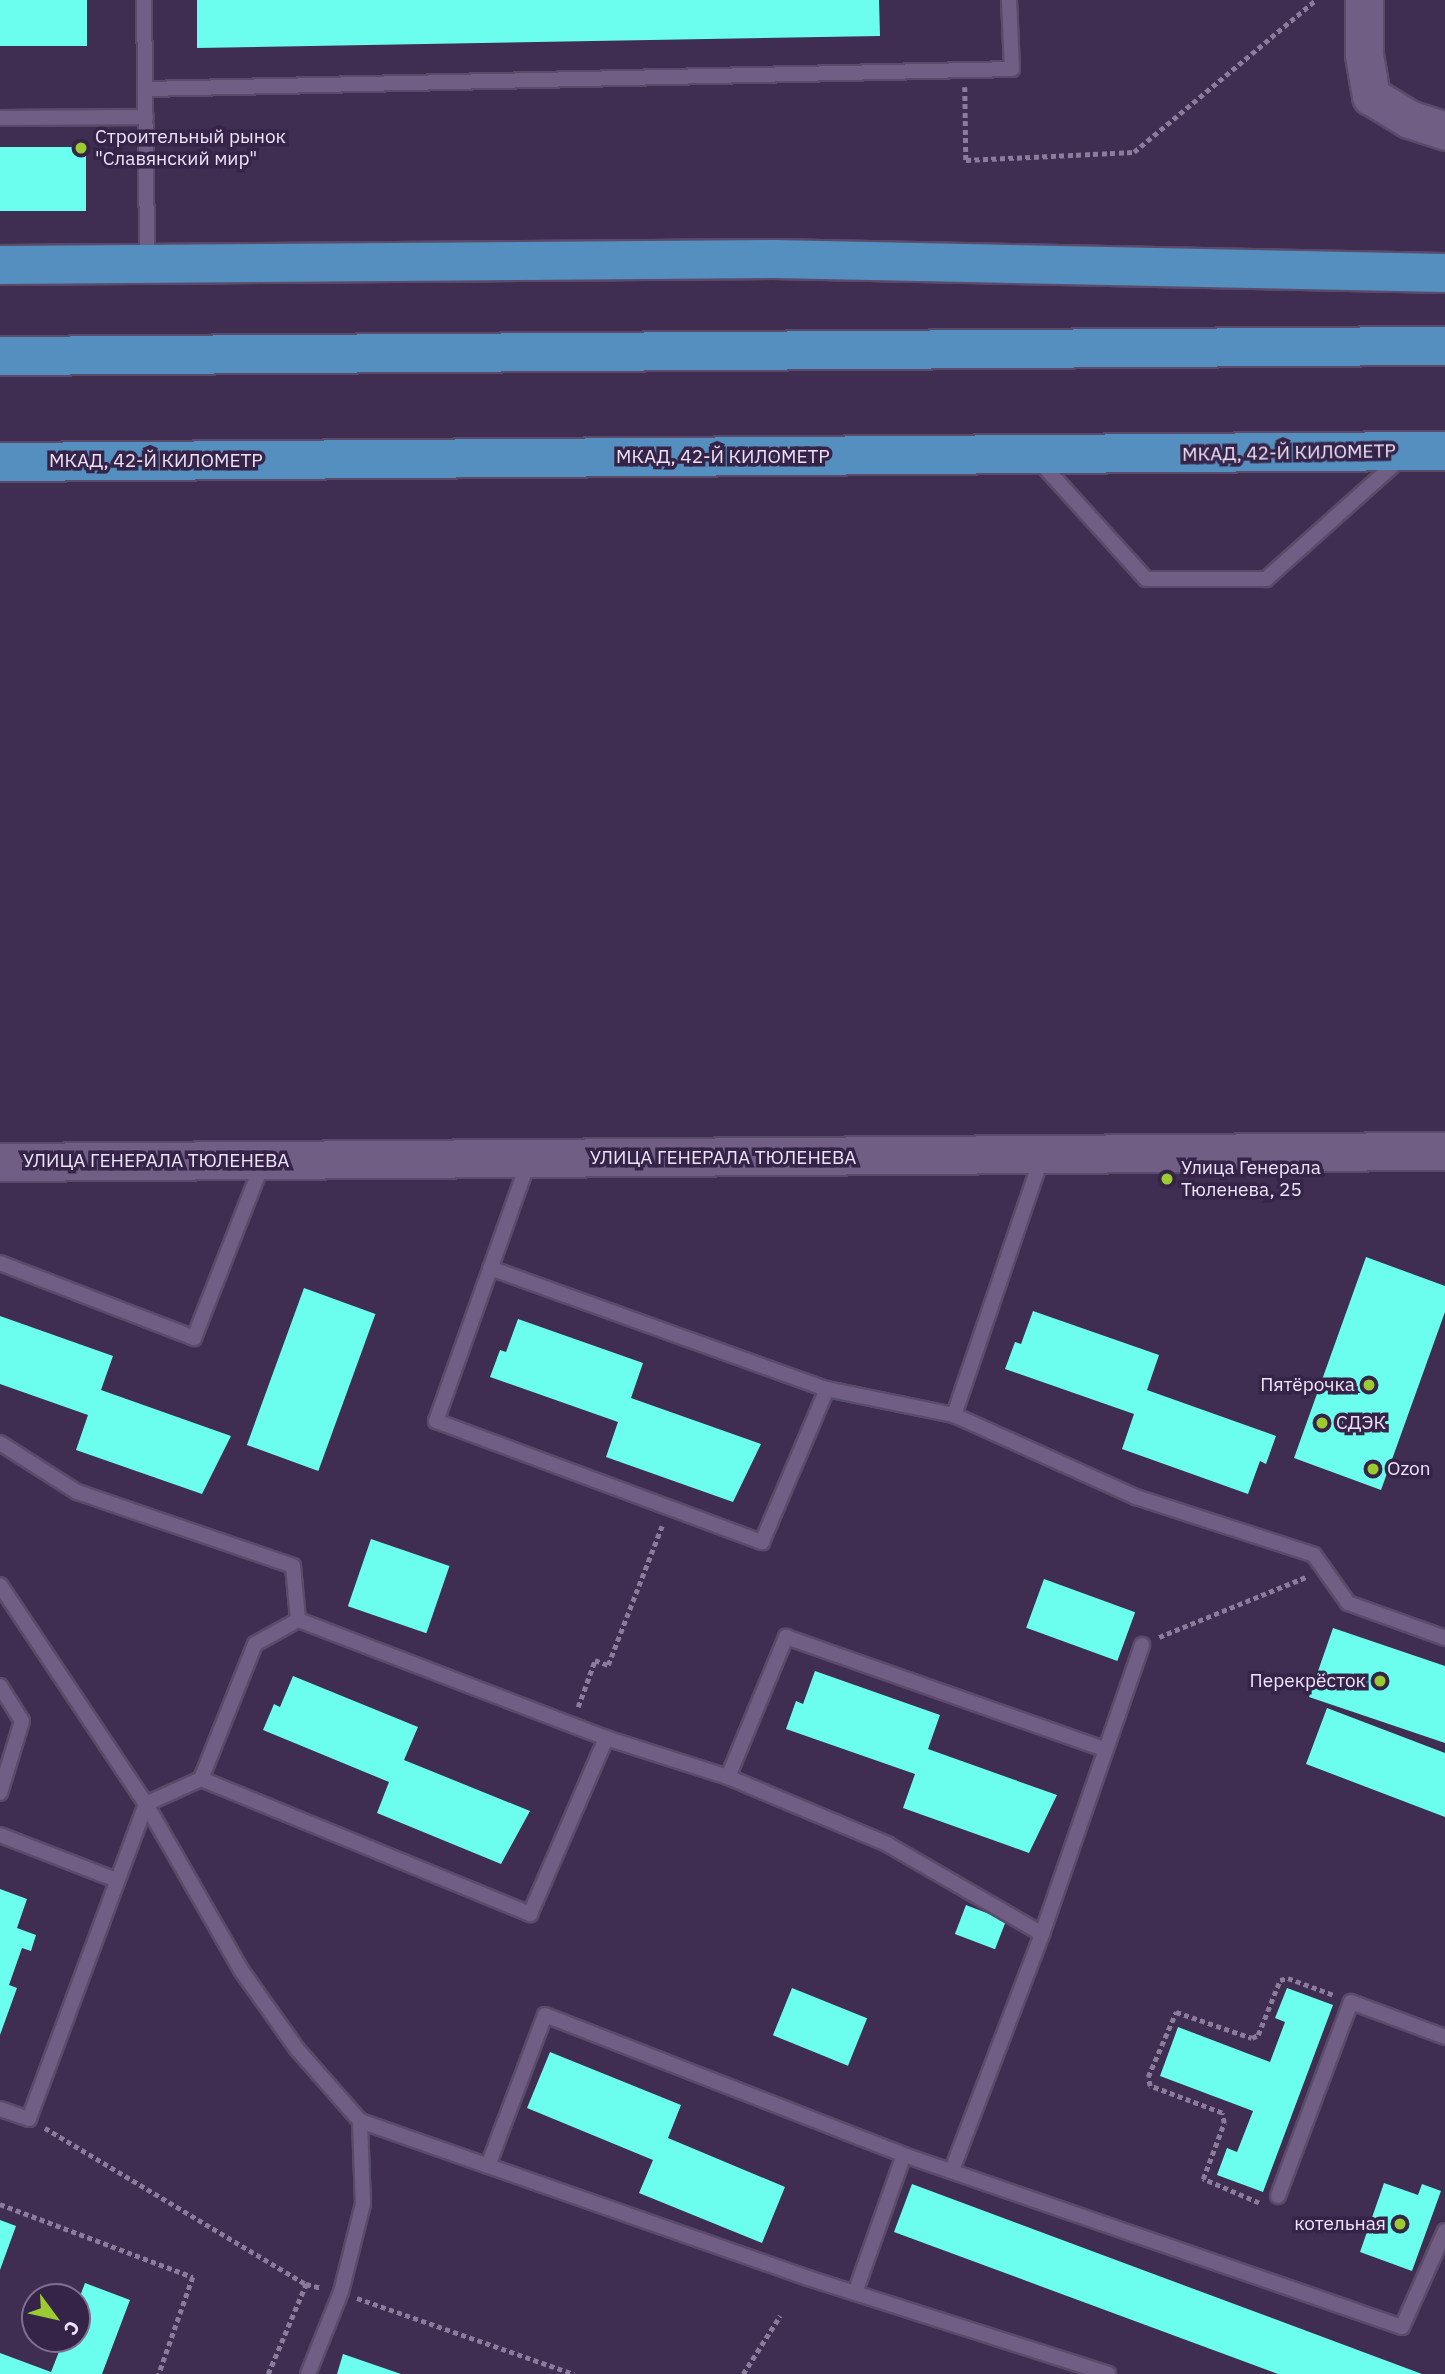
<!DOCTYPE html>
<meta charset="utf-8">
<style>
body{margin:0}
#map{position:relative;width:1445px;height:2374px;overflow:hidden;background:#3f2e52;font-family:"IBM Plex Sans",sans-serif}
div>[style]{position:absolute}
.building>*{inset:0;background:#6bfeee;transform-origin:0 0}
.path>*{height:4.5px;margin-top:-2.25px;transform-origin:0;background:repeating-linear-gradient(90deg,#8a7c9a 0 5px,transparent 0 8.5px)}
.roads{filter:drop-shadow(2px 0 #5a4b6a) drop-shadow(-2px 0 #5a4b6a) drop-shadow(0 2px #5a4b6a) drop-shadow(0 -2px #5a4b6a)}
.lane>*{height:14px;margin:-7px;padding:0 7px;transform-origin:7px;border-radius:7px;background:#705e85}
.secondary>*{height:37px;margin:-18.5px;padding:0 18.5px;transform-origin:18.5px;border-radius:18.5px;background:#705e85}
.highway>*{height:38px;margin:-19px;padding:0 19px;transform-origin:19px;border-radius:19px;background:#558fbf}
.dots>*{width:19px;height:19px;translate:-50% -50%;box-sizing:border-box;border:4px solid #352447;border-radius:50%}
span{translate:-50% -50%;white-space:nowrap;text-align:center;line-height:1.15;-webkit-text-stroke:7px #352447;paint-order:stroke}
.poi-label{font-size:19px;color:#ede3fa}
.left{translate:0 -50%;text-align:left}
.right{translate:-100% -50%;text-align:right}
.street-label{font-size:19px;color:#ede3fa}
.north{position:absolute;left:21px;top:2283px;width:70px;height:70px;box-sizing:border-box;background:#352447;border:2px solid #7f708f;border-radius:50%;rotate:123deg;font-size:19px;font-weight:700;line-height:28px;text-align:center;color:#ede3fa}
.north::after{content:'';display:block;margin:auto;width:24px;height:32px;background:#9cca31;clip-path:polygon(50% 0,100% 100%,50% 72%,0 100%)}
</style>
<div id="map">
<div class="building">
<div style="left:0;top:0;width:87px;height:46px"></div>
<div style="clip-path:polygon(197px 0,879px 0,880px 36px,197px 48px)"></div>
<div style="left:0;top:147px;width:86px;height:64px"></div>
<div style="clip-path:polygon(1366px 1257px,1445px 1286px,1445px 1312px,1381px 1490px,1294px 1458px)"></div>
<div style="left:304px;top:1288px;width:76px;height:167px;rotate:20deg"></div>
<div style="clip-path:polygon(1033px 1311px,1159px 1355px,1147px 1390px,1276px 1436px,1266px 1464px,1260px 1461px,1248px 1494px,1122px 1449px,1134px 1414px,1005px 1369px,1015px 1342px,1021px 1344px)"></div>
<div style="clip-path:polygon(0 1316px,113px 1356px,101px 1390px,231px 1436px,202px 1494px,76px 1450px,88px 1415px,0 1384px)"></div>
<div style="clip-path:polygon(518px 1319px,643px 1363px,631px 1398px,761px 1444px,733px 1502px,606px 1457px,618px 1422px,490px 1377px,500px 1350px,506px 1352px)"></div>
<div style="left:371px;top:1539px;width:83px;height:71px;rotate:19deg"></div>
<div style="left:1044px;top:1579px;width:97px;height:52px;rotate:20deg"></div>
<div style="clip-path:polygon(1333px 1628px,1445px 1666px,1445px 1743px,1309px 1697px)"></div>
<div style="clip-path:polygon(815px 1671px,940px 1715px,928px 1749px,1057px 1795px,1029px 1853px,903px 1808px,915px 1774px,786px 1729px,796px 1701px,803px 1704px)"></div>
<div style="clip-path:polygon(293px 1676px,418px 1727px,404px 1760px,530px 1811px,501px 1864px,377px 1813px,389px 1782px,263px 1730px,274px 1704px,280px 1707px)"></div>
<div style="clip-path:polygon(1327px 1708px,1445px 1753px,1445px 1817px,1306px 1764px)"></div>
<div style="clip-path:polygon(0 1889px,27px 1899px,17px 1928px,36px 1935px,31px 1951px,22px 1948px,9px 1985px,17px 1988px,0 2035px)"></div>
<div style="left:966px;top:1905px;width:43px;height:31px;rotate:21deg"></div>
<div style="left:792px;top:1988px;width:81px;height:51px;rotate:22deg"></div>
<div style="clip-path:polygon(1287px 1988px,1333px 2005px,1263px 2192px,1217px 2175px,1227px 2148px,1237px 2152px,1253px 2111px,1160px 2076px,1178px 2027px,1270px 2062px,1285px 2022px,1275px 2018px)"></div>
<div style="clip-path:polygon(550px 2052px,681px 2105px,668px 2138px,785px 2187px,762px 2243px,639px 2193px,653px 2160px,527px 2108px)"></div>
<div style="clip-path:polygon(1384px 2183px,1418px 2195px,1422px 2184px,1441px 2191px,1412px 2271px,1360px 2252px)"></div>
<div style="clip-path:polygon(912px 2184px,1422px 2374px,1278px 2374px,894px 2232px)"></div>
<div style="clip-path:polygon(0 2220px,16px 2226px,0 2270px)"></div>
<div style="clip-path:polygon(85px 2283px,130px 2300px,102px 2374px,0 2374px,0 2353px,51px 2372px,64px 2339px,77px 2339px,77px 2304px)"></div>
<div style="clip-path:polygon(343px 2354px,401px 2374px,337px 2374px)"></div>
</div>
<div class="path">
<div style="left:965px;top:87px;width:73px;rotate:89.2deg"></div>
<div style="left:966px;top:160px;width:168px;rotate:-2.7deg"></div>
<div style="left:1134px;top:152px;width:237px;rotate:-39.9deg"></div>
<div style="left:1159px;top:1637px;width:159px;rotate:-22.2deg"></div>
<div style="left:578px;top:1707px;width:50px;rotate:-70.1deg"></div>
<div style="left:595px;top:1660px;width:14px;rotate:21deg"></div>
<div style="left:608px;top:1665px;width:149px;rotate:-68.8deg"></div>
<div style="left:45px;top:2128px;width:304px;rotate:30.9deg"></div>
<div style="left:306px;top:2284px;width:16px;rotate:14deg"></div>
<div style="left:1259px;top:2203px;width:61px;rotate:-156.8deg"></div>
<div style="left:1203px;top:2179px;width:60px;rotate:-69.4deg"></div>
<div style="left:1224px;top:2123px;width:10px;rotate:-101deg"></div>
<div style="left:1222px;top:2113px;width:77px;rotate:-159.4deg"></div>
<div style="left:1150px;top:2086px;width:9px;rotate:-103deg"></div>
<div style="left:1148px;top:2077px;width:71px;rotate:-66.7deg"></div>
<div style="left:1176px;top:2012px;width:80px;rotate:18.9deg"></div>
<div style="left:1252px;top:2038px;width:7px;rotate:-27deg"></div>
<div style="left:1258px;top:2035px;width:59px;rotate:-68.2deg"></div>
<div style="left:1280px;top:1980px;width:8px;rotate:-14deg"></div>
<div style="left:1288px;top:1978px;width:49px;rotate:20.3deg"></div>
<div style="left:0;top:2204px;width:206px;rotate:20.7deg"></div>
<div style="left:193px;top:2277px;width:103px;rotate:109.3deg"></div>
<div style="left:357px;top:2298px;width:230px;rotate:19.3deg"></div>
<div style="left:268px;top:2374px;width:98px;rotate:-67.1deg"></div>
<div style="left:743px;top:2374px;width:69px;rotate:-57.5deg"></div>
</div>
<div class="roads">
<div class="lane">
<div style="left:144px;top:0;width:262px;rotate:89.3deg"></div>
<div style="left:146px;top:89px;width:866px;rotate:-1.32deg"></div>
<div style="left:1012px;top:69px;width:69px;rotate:-92.5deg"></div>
<div style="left:0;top:118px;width:146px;rotate:-0.4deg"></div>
<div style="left:1039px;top:461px;width:159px;rotate:47.8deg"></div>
<div style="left:1146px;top:579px;width:120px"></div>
<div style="left:1266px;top:579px;width:180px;rotate:-41.8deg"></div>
<div style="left:529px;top:1160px;width:277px;rotate:109.6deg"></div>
<div style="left:436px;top:1421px;width:348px;rotate:20.4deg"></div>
<div style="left:762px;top:1542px;width:166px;rotate:-67deg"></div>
<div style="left:0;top:1263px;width:208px;rotate:21.1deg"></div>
<div style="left:194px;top:1338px;width:189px;rotate:-68.6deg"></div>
<div style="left:490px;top:1268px;width:358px;rotate:19.8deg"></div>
<div style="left:827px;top:1389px;width:130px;rotate:11.6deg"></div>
<div style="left:954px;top:1415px;width:273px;rotate:-71.2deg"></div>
<div style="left:954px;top:1415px;width:200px;rotate:24.3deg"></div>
<div style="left:1136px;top:1497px;width:187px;rotate:18deg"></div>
<div style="left:1314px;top:1555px;width:59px;rotate:54.7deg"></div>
<div style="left:1348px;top:1603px;width:103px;rotate:19.8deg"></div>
<div style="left:0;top:1443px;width:91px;rotate:32.5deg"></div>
<div style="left:77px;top:1492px;width:228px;rotate:18.9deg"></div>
<div style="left:293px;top:1566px;width:54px;rotate:84.7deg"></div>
<div style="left:298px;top:1620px;width:49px;rotate:150.8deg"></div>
<div style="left:255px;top:1644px;width:145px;rotate:111.8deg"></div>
<div style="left:201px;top:1779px;width:60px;rotate:155.6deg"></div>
<div style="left:146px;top:1804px;width:336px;rotate:110.4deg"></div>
<div style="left:29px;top:2119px;width:31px;rotate:-161deg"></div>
<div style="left:0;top:1585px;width:263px;rotate:56.3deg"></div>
<div style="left:146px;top:1804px;width:191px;rotate:60.2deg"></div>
<div style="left:241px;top:1970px;width:97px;rotate:54.7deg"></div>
<div style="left:297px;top:2049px;width:96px;rotate:48.8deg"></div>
<div style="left:360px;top:2121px;width:475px;rotate:19.3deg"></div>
<div style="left:808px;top:2278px;width:315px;rotate:17.7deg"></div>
<div style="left:0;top:1686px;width:41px;rotate:57.8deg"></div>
<div style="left:22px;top:1721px;width:75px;rotate:107deg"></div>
<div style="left:606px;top:1738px;width:128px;rotate:17.7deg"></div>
<div style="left:728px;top:1777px;width:173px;rotate:22.8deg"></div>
<div style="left:887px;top:1844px;width:179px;rotate:30.1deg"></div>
<div style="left:728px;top:1777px;width:152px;rotate:-67.5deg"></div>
<div style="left:786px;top:1637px;width:339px;rotate:19.4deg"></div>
<div style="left:201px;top:1779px;width:356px;rotate:22.3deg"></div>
<div style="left:530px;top:1914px;width:192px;rotate:-66.6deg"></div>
<div style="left:606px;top:1738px;width:330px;rotate:-159deg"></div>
<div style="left:0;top:1835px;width:124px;rotate:21.2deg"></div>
<div style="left:488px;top:2166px;width:161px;rotate:-69.3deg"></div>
<div style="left:545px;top:2015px;width:385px;rotate:21.3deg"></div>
<div style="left:904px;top:2155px;width:527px;rotate:19.05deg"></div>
<div style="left:1402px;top:2327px;width:105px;rotate:-65.9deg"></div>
<div style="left:952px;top:2170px;width:253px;rotate:-69.1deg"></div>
<div style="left:1042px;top:1934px;width:306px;rotate:-70.9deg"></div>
<div style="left:1278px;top:2196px;width:207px;rotate:-69.4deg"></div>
<div style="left:1351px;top:2002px;width:100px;rotate:20.4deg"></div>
<div style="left:855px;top:2293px;width:146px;rotate:-70.5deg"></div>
<div style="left:308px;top:2374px;width:88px;rotate:-68.1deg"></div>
<div style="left:341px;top:2292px;width:91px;rotate:-76deg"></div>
<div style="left:363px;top:2204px;width:83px;rotate:-92.1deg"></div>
</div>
<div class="secondary">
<div style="left:1364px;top:0;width:55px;rotate:90deg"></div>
<div style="left:1364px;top:55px;width:42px;rotate:80.3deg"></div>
<div style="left:1371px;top:96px;width:44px;rotate:31.2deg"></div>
<div style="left:1409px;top:119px;width:38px;rotate:18deg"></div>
<div style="left:0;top:1162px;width:1445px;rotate:-0.44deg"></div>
</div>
<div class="highway">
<div style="left:0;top:265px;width:774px;rotate:-0.44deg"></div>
<div style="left:774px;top:259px;width:671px;rotate:1.2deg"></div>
<div style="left:0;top:356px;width:1445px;rotate:-0.4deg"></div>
<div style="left:0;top:462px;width:1445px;rotate:-0.44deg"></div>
</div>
</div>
<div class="dots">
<div style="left:81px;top:148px;background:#9cca31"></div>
<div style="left:1167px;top:1179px;background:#9cca31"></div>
<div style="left:1369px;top:1385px;background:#9cca31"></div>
<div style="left:1322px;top:1423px;background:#9cca31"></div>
<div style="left:1373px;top:1469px;background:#9cca31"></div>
<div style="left:1380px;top:1681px;background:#9cca31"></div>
<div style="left:1400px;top:2224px;background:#9cca31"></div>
</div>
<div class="poi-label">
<span class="left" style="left:95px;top:148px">Строительный рынок<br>"Славянский мир"</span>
<span class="left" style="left:1181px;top:1179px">Улица Генерала<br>Тюленева, 25</span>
<span class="right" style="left:1355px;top:1385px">Пятёрочка</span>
<span class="left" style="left:1336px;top:1423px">СДЭК</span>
<span class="left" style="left:1387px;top:1469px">Ozon</span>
<span class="right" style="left:1366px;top:1681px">Перекрёсток</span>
<span class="right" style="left:1386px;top:2224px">котельная</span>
</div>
<div class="street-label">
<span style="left:1289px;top:453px;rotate:-1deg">МКАД, 42-Й КИЛОМЕТР</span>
<span style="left:723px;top:457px">МКАД, 42-Й КИЛОМЕТР</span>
<span style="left:156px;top:461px">МКАД, 42-Й КИЛОМЕТР</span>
<span style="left:723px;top:1158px">УЛИЦА ГЕНЕРАЛА ТЮЛЕНЕВА</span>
<span style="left:156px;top:1161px">УЛИЦА ГЕНЕРАЛА ТЮЛЕНЕВА</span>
</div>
<div class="north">С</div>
</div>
